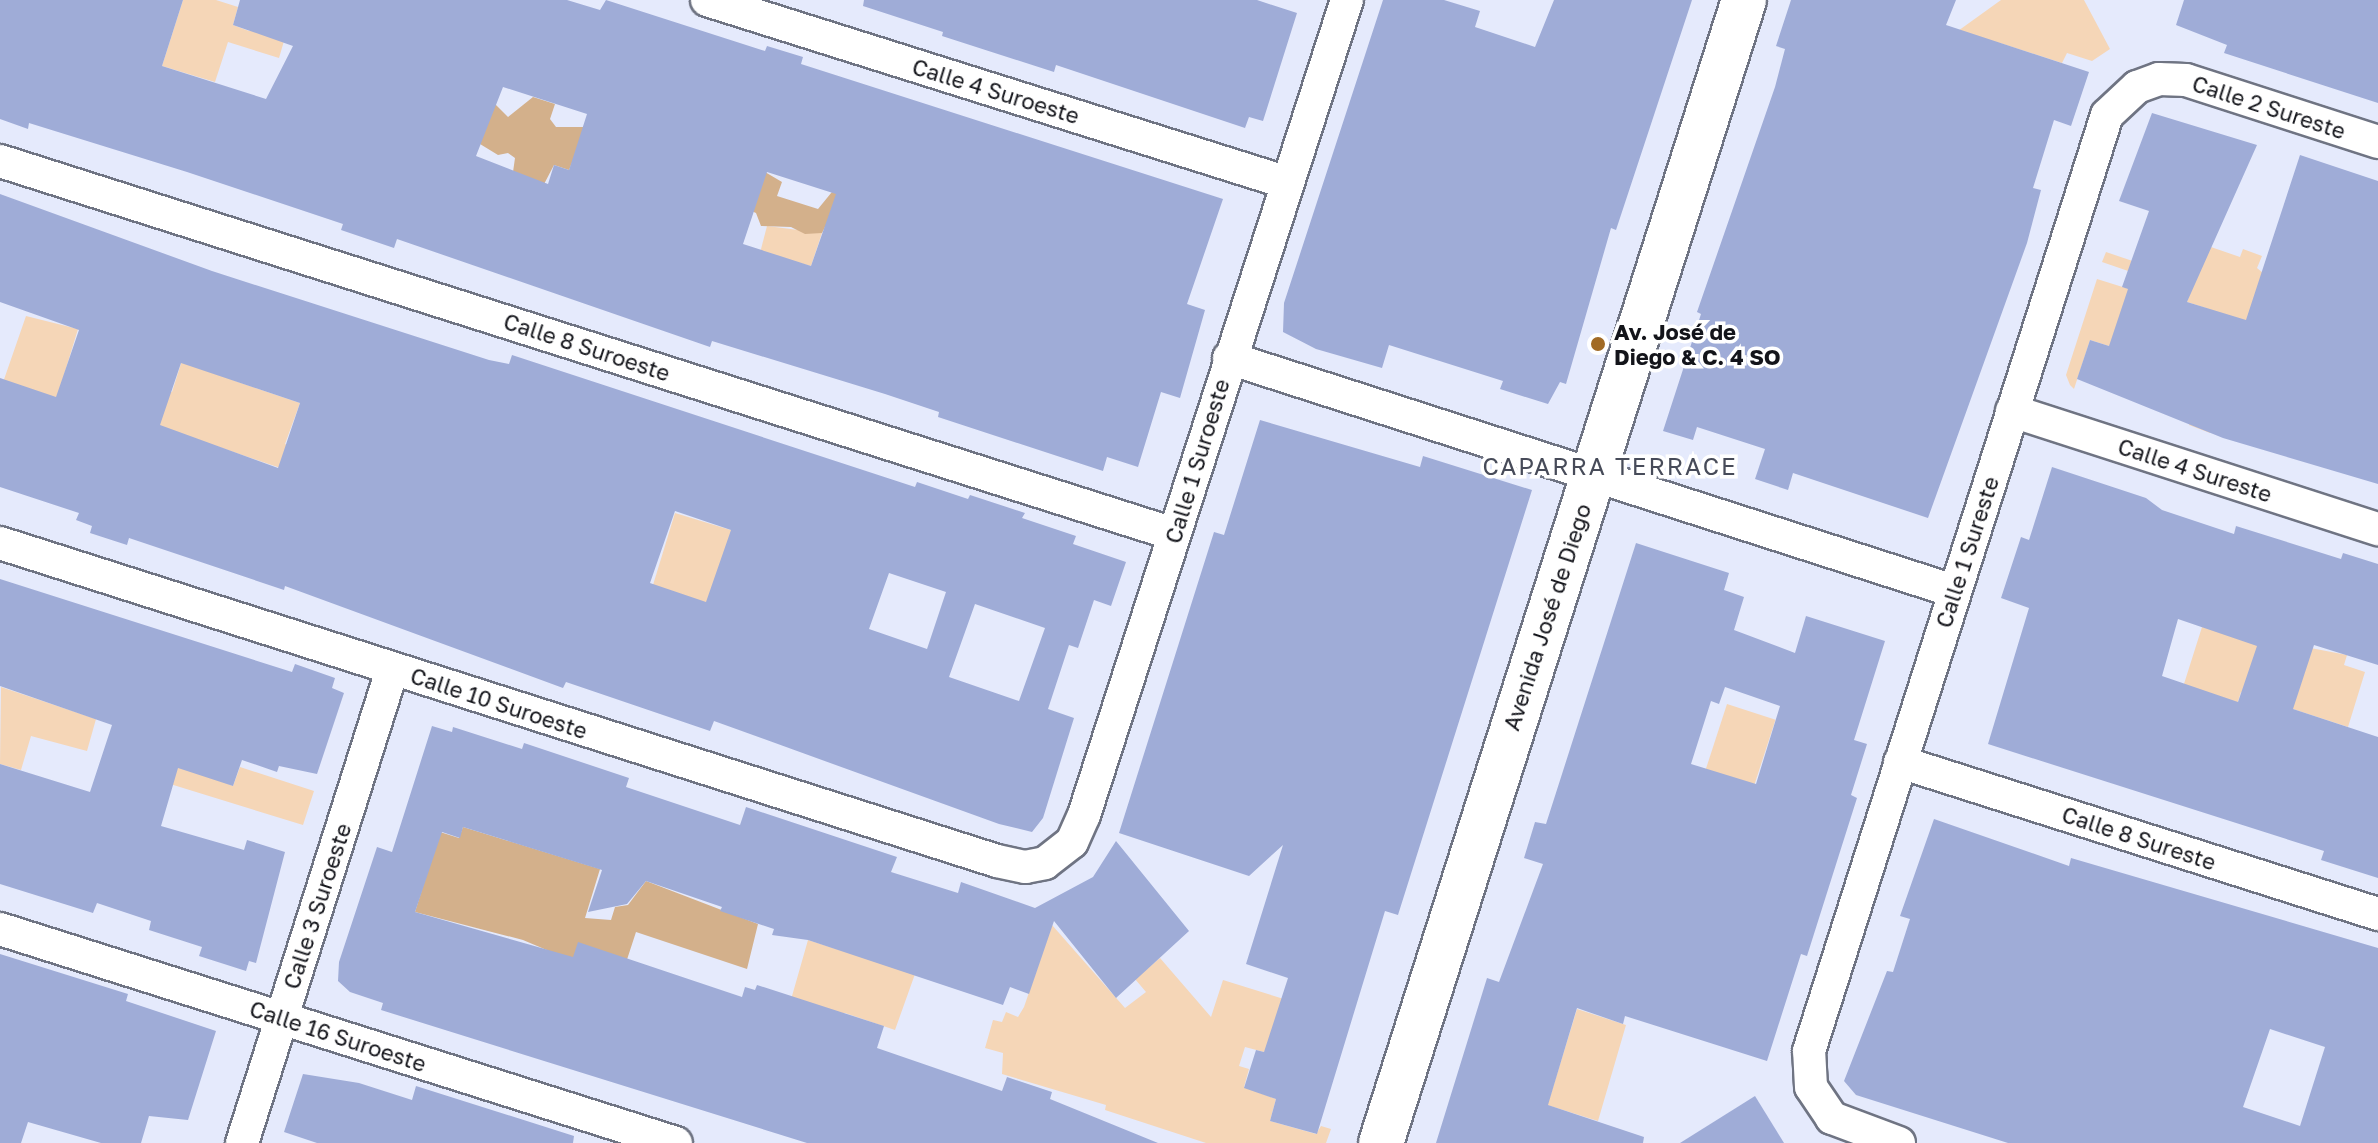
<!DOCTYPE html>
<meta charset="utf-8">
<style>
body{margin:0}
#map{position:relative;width:2378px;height:1143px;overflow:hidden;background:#e5eafc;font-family:"Golos Text",sans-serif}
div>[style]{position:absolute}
.green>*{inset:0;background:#f5d6b7;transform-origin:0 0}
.forest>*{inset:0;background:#d3b08b}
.building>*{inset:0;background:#9facd7}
.roads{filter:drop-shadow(2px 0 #6f7483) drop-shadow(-2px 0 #6f7483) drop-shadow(0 2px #6f7483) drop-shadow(0 -2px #6f7483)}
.minor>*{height:32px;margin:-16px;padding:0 16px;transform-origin:16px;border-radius:16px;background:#fff}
.secondary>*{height:44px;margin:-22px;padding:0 22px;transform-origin:22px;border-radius:22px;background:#fff}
.dots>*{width:22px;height:22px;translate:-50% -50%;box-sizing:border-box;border:4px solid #fff;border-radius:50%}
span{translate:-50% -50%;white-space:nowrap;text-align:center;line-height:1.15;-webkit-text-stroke:7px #fff;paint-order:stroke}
.street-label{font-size:22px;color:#13141a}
.poi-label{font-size:22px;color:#13141a;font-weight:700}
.left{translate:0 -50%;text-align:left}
.neighbourhood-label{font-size:24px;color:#474b59;letter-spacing:2px}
</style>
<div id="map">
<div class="green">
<div style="clip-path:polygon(183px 0,216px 0,238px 7px,233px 25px,249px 31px,289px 24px,279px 58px,228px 42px,215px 82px,162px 66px)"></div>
<div style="clip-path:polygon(2001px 0,2084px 0,2110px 49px,2092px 61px,2067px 53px,2062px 63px,2000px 43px,1981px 101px,1944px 41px)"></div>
<div style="clip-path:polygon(767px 226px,822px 233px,811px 266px,760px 253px)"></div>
<div style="clip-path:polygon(2208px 246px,2240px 257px,2243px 249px,2262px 256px,2257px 268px,2263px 273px,2210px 433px,2189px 425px,2206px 308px,2187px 302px,2189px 296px,2109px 346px,2090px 340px,2074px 389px,2070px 385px,2066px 375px,2097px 279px,2129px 289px,2134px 273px,2102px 262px,2106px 252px,2177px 276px)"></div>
<div style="clip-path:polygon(26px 316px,78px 329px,64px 375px,142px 382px,172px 392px,184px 354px,235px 381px,300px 403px,285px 444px,311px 455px,304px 476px,216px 446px,0 391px)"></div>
<div style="left:675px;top:513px;width:59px;height:81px;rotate:17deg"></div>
<div style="clip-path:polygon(2202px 627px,2347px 655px,2344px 665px,2365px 672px,2348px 727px,2241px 692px,2231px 723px,2177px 706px)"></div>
<div style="clip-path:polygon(1px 687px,96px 719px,87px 751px,31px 736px,21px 770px,0 764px)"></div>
<div style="left:1727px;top:704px;width:51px;height:72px;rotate:18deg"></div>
<div style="clip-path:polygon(145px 747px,233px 786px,240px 767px,314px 791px,303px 825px,141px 775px)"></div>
<div style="clip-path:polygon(1052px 925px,1125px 1008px,1146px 992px,1135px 979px,1160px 958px,1211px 1017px,1223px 980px,1300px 1004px,1264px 1052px,1245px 1047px,1239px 1066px,1249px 1069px,1244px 1087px,1276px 1099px,1270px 1121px,1316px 1134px,1321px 1126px,1331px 1129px,1326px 1143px,1206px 1143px,1105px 1110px,1106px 1105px,1002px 1074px,1003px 1053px,985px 1048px,993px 1020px,1002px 1022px,1006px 1012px,1018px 1017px,1024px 1007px)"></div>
<div style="clip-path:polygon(808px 940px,915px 974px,895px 1030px,845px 1013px,786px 1017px)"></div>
<div style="clip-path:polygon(1577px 1009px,1626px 1025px,1598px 1121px,1509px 1093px,1550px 1097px)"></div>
</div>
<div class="forest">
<div style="clip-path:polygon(533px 97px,555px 104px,550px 119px,556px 127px,586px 127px,569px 170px,554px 165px,542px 188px,513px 172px,515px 158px,508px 153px,498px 155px,480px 144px,491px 100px,508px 117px)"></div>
<div style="clip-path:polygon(765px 172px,782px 182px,777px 196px,818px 209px,836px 187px,874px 243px,825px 227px,822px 233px,805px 234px,791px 227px,761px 226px,756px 213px,747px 209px)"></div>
<div style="clip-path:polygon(463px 827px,600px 869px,585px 918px,611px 920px,615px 907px,628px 905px,646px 881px,758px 924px,747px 969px,636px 932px,620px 981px,523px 940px,415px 912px,440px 832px,459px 838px)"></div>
</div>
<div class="building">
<div style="clip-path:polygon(evenodd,0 0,183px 0,162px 66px,266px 99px,293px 46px,233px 25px,240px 0,567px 0,600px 10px,606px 0,765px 51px,767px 46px,803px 57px,801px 64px,1223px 199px,1187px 304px,1205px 310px,1180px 398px,1161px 392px,1138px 467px,1107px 457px,1103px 471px,938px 417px,939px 412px,885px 394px,712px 341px,710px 347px,397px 239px,394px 248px,341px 230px,343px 224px,187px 172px,29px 123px,28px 129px,0 119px,0 0,503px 87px,587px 114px,569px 170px,554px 165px,548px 184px,476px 156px,503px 87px,0 0,767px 172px,836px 194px,811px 266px,743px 244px,767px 172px)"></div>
<div style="clip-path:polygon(864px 0,1257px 0,1297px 13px,1263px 121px,1249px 117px,1245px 128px,1056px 65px,1054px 72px,942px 36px,943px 32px,863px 6px)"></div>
<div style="clip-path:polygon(1383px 0,1444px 0,1480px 11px,1475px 27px,1535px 47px,1554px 0,1692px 0,1616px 230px,1611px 228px,1566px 384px,1560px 382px,1548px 404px,1500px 389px,1503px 381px,1389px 345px,1382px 368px,1316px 349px,1283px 332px,1284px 303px)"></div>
<div style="clip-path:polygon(1791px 0,1956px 0,1946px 25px,2089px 72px,2071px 126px,2054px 120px,2033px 188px,2041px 190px,2027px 243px,1928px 518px,1793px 473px,1788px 490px,1755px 479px,1765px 449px,1697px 427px,1693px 440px,1663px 431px,1701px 314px,1697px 312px,1775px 87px,1785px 49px,1776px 46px)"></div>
<div style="clip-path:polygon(2184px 0,2378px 0,2378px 103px,2224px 53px,2227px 45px,2176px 25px)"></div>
<div style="clip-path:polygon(2152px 113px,2257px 145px,2187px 302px,2246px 320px,2300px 155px,2378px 181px,2378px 484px,2223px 438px,2077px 379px,2090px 340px,2109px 346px,2128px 289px,2122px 287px,2149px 211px,2119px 201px)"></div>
<div style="clip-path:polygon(evenodd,0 194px,212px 271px,489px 360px,509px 364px,512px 355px,915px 487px,917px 482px,968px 499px,970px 495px,1025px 513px,1022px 518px,1076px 536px,1073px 544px,1126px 562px,1111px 606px,1094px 600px,1078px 648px,1069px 645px,1048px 709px,1074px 718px,1043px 818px,1032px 832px,999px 824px,714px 721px,710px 731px,566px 682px,563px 688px,285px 586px,284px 590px,129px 538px,127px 545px,90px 533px,92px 526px,76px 520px,79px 513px,0 487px,0 378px,56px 397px,79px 330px,0 302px,0 194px,181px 363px,300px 403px,278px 468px,160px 425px,181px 363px,0 194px,675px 511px,731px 530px,706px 602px,650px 583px,675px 511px,0 194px,889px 573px,946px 592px,927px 649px,869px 629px,889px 573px,0 194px,975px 604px,1045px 628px,1019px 701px,949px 677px,975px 604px)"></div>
<div style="clip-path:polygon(1260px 420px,1420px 467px,1423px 456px,1532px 490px,1398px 915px,1385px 911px,1317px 1134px,1270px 1121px,1276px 1099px,1244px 1088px,1256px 1050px,1264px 1052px,1288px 978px,1246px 964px,1283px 845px,1249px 876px,1119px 833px,1214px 532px,1224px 535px)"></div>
<div style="clip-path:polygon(evenodd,2052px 467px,2146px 498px,2162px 510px,2234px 534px,2236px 526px,2341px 559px,2343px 553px,2378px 564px,2378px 665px,2314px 645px,2293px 709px,2378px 737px,2378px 878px,2321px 860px,2324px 851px,1988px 744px,2029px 608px,2001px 598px,2021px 537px,2029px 540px,2052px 467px,2178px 619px,2257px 646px,2238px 702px,2162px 676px,2178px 619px)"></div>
<div style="clip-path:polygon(evenodd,1636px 543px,1729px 573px,1724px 590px,1744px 597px,1734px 630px,1795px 653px,1806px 616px,1885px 641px,1854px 740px,1867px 744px,1851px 795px,1857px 798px,1807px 956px,1801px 954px,1767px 1061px,1625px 1016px,1623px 1024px,1577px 1008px,1548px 1105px,1644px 1137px,1643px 1143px,1436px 1143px,1487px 978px,1499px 982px,1543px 864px,1524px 858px,1535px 822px,1546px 824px,1636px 543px,1725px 687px,1780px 706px,1756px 784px,1691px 764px,1711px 701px,1719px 704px,1725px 687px)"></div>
<div style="clip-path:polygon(0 579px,292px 672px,295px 664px,335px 678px,332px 688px,344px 693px,317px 774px,279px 766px,277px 772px,242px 760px,233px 786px,178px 768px,161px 826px,244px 850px,247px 840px,285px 852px,256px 963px,249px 961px,246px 971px,199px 956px,202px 947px,149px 930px,151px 921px,97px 903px,93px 913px,0 884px,0 764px,90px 792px,112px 725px,0 686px)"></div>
<div style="clip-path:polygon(432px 726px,452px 732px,453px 727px,522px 749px,524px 743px,629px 778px,626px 787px,740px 825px,746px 807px,897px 857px,891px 872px,958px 893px,961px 882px,1035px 908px,1093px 877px,1116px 841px,1189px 931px,1116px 998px,1054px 921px,1029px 994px,1010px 987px,1003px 1005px,808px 940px,772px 935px,774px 929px,720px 911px,722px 907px,646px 881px,627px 904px,588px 912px,602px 870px,463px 827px,460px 838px,442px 832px,415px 912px,573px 957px,578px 942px,742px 997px,745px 987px,755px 990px,757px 985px,884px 1026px,877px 1048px,1002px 1091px,1007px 1077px,1052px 1092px,1050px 1099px,1158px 1143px,807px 1143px,381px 1010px,383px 1003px,350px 992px,338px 981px,339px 962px,377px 847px,392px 852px)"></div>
<div style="clip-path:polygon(evenodd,1934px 819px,2069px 866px,2071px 858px,2378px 948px,2378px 1143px,2008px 1143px,1856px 1095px,1844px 1081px,1887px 971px,1893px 972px,1910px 919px,1900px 916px,1934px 819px,2270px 1029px,2325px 1047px,2300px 1126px,2243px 1107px,2270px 1029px)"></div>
<div style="clip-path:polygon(0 954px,128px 994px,126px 1001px,216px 1031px,188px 1120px,149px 1116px,141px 1143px,101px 1143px,28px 1122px,21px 1143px,0 1143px)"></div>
<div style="clip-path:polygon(303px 1074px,359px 1083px,412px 1100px,416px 1086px,574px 1136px,573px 1143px,317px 1143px,284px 1132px)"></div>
<div style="clip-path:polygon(1755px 1096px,1784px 1143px,1680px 1143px)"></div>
</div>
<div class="roads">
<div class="minor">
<div style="left:707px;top:0;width:606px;rotate:17.48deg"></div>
<div style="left:0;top:161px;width:1232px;rotate:17.63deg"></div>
<div style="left:1229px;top:358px;width:762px;rotate:17.82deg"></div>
<div style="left:2012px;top:411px;width:385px;rotate:17.9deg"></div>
<div style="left:0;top:543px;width:1046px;rotate:17.69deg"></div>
<div style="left:997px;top:861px;width:29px;rotate:12deg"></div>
<div style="left:1025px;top:867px;width:20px;rotate:-11deg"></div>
<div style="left:1045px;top:863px;width:34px;rotate:-38deg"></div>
<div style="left:1072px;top:842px;width:30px;rotate:-66deg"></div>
<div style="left:1084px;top:815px;width:856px;rotate:-72.12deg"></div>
<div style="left:1900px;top:762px;width:502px;rotate:17.64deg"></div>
<div style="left:0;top:929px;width:709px;rotate:17.57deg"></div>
<div style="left:242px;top:1143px;width:497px;rotate:-72.4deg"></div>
<div style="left:1899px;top:1143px;width:72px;rotate:-159.5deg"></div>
<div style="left:1832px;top:1118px;width:37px;rotate:-124deg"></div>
<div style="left:1811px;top:1087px;width:36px;rotate:-93deg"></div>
<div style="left:1809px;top:1051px;width:982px;rotate:-72.34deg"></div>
<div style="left:2107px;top:115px;width:41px;rotate:-43deg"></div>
<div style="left:2137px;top:87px;width:23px;rotate:-20deg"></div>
<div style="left:2159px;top:79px;width:27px;rotate:2deg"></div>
<div style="left:2186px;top:80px;width:202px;rotate:17.9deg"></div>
</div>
<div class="secondary">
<div style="left:1381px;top:1143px;width:1199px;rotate:-72.38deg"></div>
</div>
</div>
<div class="dots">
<div style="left:1598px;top:344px;background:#a16a25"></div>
</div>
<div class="street-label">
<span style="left:996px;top:91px;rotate:17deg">Calle 4 Suroeste</span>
<span style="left:2269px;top:107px;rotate:18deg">Calle 2 Sureste</span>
<span style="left:587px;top:347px;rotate:18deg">Calle 8 Suroeste</span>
<span style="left:1197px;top:461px;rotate:-73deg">Calle 1 Suroeste</span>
<span style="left:2195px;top:470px;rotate:18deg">Calle 4 Sureste</span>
<span style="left:1967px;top:552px;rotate:-72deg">Calle 1 Sureste</span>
<span style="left:1547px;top:617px;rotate:-72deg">Avenida José de Diego</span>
<span style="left:499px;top:703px;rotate:18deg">Calle 10 Suroeste</span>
<span style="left:2139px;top:838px;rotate:18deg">Calle 8 Sureste</span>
<span style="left:317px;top:906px;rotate:-72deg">Calle 3 Suroeste</span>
<span style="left:338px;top:1036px;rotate:18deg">Calle 16 Suroeste</span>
</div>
<div class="poi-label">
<span class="left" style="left:1614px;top:344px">Av. José de<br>Diego &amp; C. 4 SO</span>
</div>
<div class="neighbourhood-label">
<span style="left:1610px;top:466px">CAPARRA TERRACE</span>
</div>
</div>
